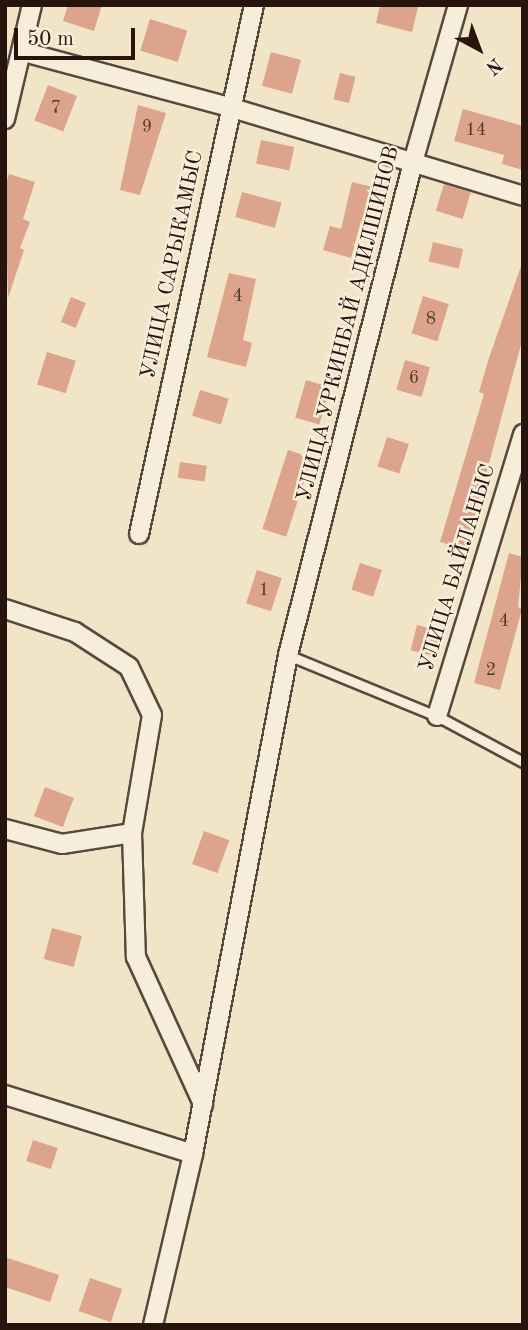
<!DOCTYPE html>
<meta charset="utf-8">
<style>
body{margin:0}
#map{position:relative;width:528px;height:1330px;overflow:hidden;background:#f2e4c7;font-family:"Old Standard TT",serif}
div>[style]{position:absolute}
.building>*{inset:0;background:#dca48c;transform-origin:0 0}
.roads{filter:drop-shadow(2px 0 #59483c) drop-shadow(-2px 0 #59483c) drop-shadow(0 2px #59483c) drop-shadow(0 -2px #59483c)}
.service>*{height:9px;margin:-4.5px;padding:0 4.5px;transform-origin:4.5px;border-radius:4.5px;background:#f7eddb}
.minor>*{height:18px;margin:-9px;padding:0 9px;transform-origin:9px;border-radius:9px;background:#f7eddb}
span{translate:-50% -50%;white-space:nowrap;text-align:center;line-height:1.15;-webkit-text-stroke:5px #f7eddb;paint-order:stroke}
.number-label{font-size:18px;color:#54382d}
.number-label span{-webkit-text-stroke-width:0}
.street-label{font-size:21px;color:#26140d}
.frame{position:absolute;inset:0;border:7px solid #26140d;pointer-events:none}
.north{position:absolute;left:444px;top:14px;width:70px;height:70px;-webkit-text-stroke:5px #f7eddb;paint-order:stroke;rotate:139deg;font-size:19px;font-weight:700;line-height:28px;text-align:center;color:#26140d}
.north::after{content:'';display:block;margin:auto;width:24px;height:32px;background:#26140d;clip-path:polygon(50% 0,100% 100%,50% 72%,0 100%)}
.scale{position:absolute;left:14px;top:28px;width:121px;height:32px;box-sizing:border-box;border:4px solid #26140d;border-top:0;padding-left:9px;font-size:21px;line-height:24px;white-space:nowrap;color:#26140d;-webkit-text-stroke:5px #f7eddb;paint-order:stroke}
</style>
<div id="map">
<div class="building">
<div style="clip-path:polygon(68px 5px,102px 5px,94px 31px,63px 21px)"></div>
<div style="clip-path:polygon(380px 5px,418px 7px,412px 32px,376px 23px)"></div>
<div style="left:150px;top:19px;width:39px;height:33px;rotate:17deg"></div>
<div style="left:271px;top:52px;width:31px;height:35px;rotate:15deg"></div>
<div style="left:340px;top:73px;width:16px;height:27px;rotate:14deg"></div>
<div style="left:48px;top:85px;width:31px;height:38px;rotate:21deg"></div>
<div style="clip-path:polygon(138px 105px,166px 113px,140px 195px,120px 190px)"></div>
<div style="clip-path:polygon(463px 109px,523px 126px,523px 170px,502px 164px,504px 155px,454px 141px)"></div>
<div style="left:261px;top:140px;width:34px;height:24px;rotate:12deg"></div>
<div style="clip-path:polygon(9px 174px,35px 182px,23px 219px,30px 222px,20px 248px,24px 250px,8px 298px,5px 187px)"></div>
<div style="clip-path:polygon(352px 182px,377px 188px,369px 223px,361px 221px,351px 258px,323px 250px,330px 226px,341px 229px)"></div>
<div style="left:444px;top:184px;width:28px;height:28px;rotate:17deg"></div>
<div style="left:242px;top:192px;width:41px;height:26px;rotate:15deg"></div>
<div style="left:433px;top:242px;width:31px;height:20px;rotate:13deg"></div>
<div style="clip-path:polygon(521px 266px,523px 337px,466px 549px,440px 542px,484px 394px,479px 392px,488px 361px)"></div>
<div style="clip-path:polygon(229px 273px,256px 279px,243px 340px,252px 343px,246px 367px,207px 357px)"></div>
<div style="left:423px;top:296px;width:27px;height:39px;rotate:17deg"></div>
<div style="left:71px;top:297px;width:16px;height:27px;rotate:22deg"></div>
<div style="left:47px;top:352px;width:30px;height:34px;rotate:17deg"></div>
<div style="left:405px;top:360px;width:26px;height:31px;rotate:16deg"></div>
<div style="left:306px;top:380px;width:25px;height:39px;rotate:16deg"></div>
<div style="left:200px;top:390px;width:30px;height:27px;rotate:17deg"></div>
<div style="left:387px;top:437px;width:23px;height:31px;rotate:18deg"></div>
<div style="left:288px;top:450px;width:25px;height:83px;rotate:18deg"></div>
<div style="left:180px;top:462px;width:27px;height:16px;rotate:8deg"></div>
<div style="clip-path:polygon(509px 553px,523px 557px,518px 607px,522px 609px,500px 690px,474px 683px)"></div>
<div style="left:360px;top:563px;width:23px;height:28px;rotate:18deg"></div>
<div style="left:257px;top:570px;width:26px;height:35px;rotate:18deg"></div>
<div style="left:417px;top:625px;width:25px;height:26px;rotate:14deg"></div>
<div style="left:45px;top:787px;width:31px;height:31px;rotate:21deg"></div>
<div style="left:204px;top:831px;width:27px;height:35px;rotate:20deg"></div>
<div style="left:52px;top:928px;width:31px;height:32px;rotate:15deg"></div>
<div style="left:33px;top:1140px;width:26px;height:22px;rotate:18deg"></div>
<div style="clip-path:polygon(5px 1257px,59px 1275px,50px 1302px,5px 1287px)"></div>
<div style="left:90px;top:1278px;width:34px;height:35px;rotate:19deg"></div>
</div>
<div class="roads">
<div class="service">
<div style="left:288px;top:655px;width:161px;rotate:22.3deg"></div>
<div style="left:437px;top:716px;width:98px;rotate:28.1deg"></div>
</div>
<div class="minor">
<div style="left:24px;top:52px;width:212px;rotate:15deg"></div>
<div style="left:229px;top:107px;width:307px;rotate:16.8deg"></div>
<div style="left:5px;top:119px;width:117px;rotate:-76.7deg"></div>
<div style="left:139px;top:534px;width:541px;rotate:-77.74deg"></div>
<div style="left:5px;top:609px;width:74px;rotate:18.2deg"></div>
<div style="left:75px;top:632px;width:64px;rotate:32.9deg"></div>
<div style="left:129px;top:667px;width:53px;rotate:64.4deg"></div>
<div style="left:152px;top:715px;width:120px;rotate:99.6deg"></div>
<div style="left:132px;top:833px;width:124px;rotate:88.2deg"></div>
<div style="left:136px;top:957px;width:162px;rotate:65.5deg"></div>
<div style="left:437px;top:716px;width:295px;rotate:-73deg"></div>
<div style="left:5px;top:829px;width:59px;rotate:14.7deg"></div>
<div style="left:62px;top:844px;width:71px;rotate:-8.9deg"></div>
<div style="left:5px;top:1095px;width:197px;rotate:17.4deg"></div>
<div style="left:153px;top:1325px;width:176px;rotate:-76.8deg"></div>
<div style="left:193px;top:1154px;width:508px;rotate:-79.22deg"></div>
<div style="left:288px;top:655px;width:509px;rotate:-75.77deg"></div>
<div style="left:413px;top:162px;width:163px;rotate:-74deg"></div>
</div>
</div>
<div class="number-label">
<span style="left:56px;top:108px">7</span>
<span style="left:147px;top:127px">9</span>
<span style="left:476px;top:130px">14</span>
<span style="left:238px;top:296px">4</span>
<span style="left:431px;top:319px">8</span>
<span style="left:414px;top:378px">6</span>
<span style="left:264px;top:590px">1</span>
<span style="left:504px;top:621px">4</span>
<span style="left:491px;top:670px">2</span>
</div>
<div class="street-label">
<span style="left:173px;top:265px;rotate:-78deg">УЛИЦА САРЫКАМЫС</span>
<span style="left:349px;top:324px;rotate:-76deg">УЛИЦА УРКИНБАЙ АДИЛШИНОВ</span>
<span style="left:458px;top:568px;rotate:-73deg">УЛИЦА БАЙЛАНЫС</span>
</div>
<div class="frame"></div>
<div class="north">N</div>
<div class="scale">50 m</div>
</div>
